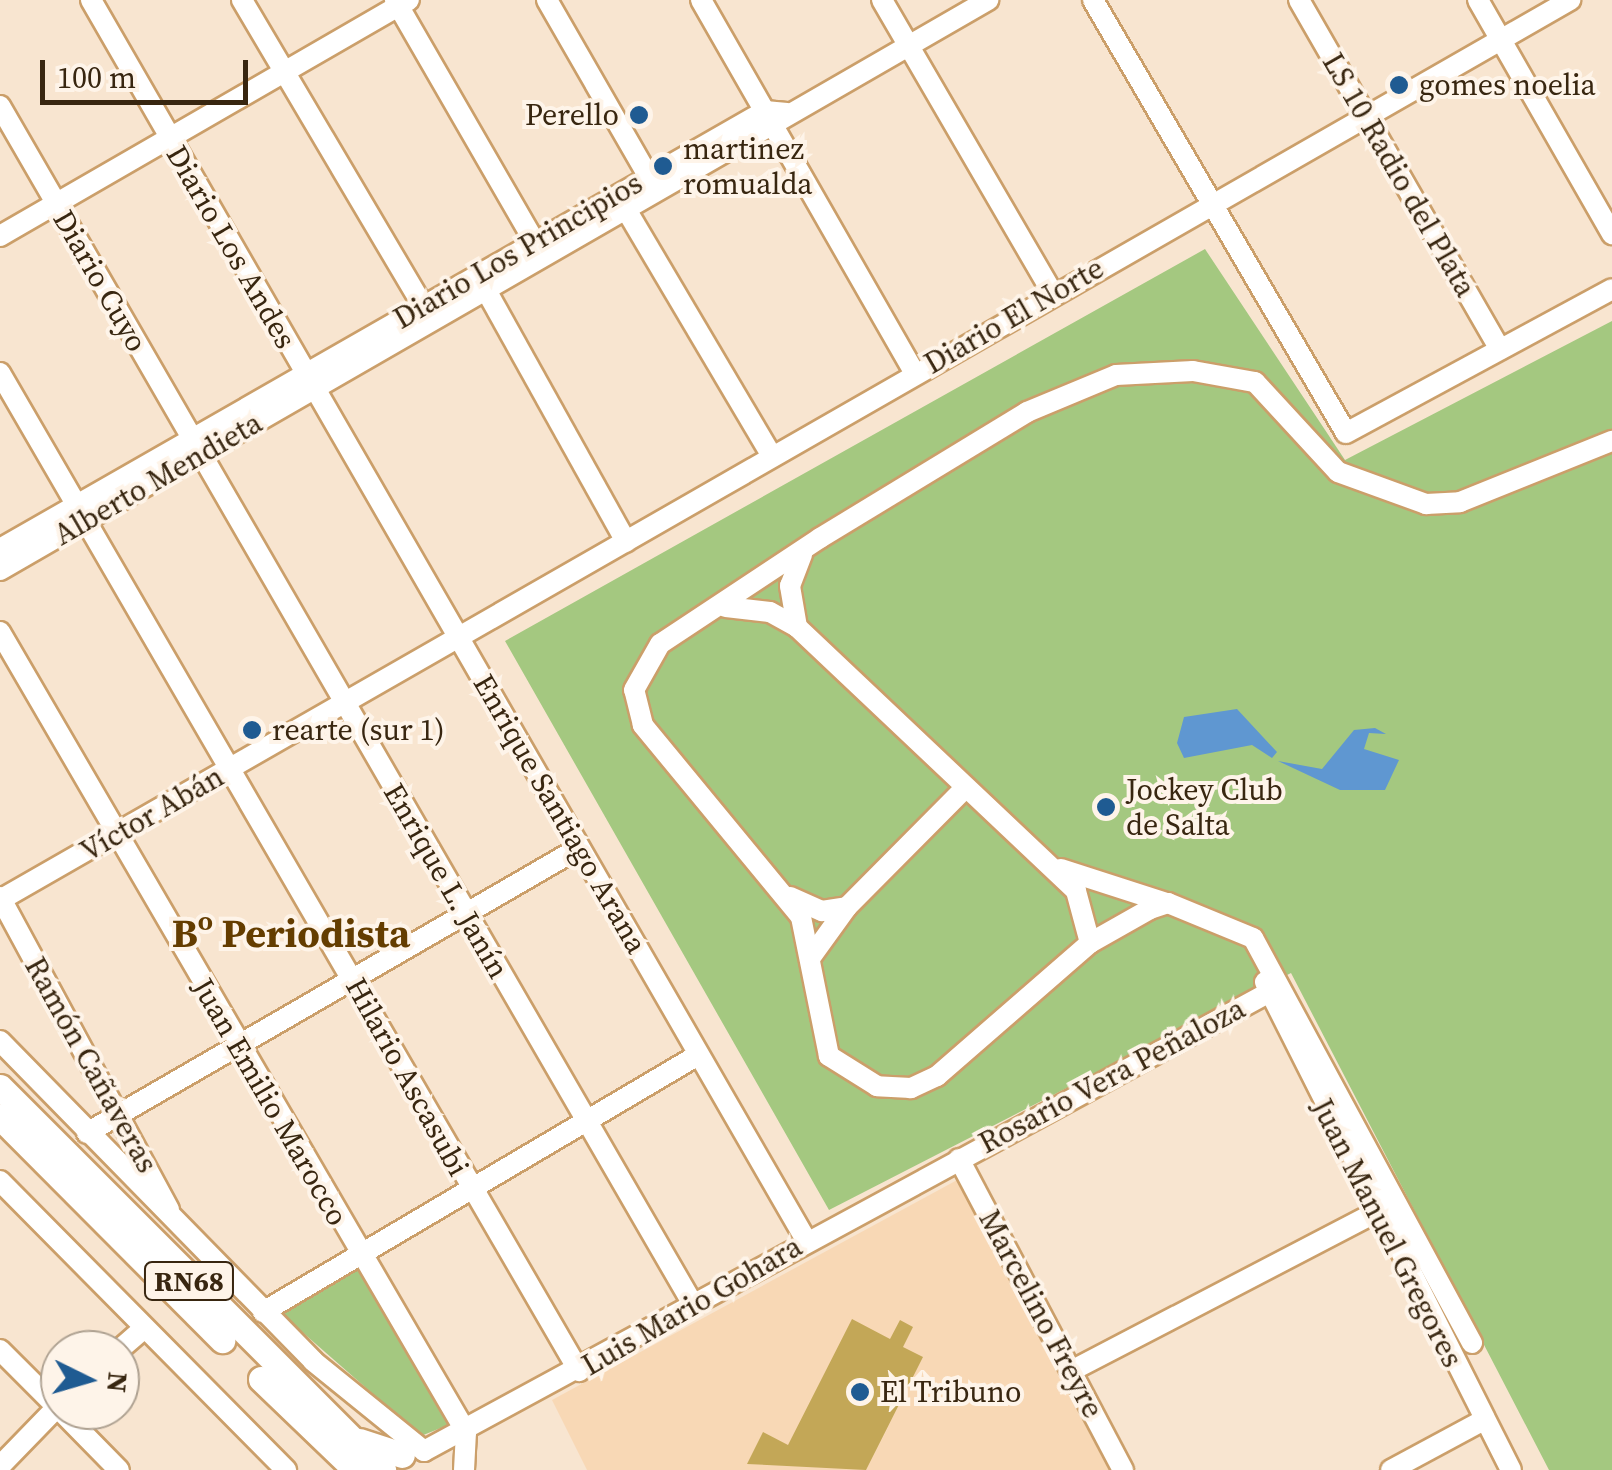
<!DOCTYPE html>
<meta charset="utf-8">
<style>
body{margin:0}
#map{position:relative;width:1612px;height:1470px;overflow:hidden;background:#f8e5d0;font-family:"Source Serif 4",serif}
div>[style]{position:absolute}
.built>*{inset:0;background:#f8d8b5}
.green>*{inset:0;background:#a4c880}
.water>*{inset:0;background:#5f97d1}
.building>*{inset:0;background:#c3a757}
.roads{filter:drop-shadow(2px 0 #cb9f6a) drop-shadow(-2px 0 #cb9f6a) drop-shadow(0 2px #cb9f6a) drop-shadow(0 -2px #cb9f6a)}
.minor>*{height:20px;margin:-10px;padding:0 10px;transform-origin:10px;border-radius:10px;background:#fff}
.major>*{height:25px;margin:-12.5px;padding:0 12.5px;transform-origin:12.5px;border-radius:12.5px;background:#fff}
.dots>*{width:28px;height:28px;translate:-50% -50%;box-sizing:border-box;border:5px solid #fef4e9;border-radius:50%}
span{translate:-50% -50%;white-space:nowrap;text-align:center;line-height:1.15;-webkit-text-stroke:8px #fef4e9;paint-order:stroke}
.shield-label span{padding:2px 8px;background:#fef4e9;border:2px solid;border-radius:8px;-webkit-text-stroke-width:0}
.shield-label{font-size:28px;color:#382610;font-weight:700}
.poi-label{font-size:30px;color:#382610}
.left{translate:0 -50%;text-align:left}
.right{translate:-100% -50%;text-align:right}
.street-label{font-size:30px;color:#382610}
.district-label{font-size:40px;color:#643d00;font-weight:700}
.north{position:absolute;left:40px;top:1330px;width:100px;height:100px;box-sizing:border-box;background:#fef4e9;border:2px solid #afa292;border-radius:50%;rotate:95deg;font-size:28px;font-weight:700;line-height:40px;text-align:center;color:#382610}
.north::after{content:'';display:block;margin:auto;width:35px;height:45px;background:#1f5b92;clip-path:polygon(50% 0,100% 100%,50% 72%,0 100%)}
.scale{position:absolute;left:40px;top:60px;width:208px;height:45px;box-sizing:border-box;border:5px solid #382610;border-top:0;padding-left:12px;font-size:30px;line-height:35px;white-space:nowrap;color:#382610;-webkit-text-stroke:8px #fef4e9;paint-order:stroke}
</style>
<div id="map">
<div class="built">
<div style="clip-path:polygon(959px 1179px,1110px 1470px,587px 1470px,552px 1400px)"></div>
</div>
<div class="green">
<div style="clip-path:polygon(1205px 249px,1345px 460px,1612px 321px,1612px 1470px,1549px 1470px,1291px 973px,829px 1210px,505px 641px)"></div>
<div style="clip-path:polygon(357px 1253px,453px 1423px,421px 1436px,277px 1310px)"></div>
</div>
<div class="water">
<div style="clip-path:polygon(1237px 709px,1277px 752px,1272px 758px,1252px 745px,1184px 758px,1177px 743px,1184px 717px)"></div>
<div style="clip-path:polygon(1375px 728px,1386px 734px,1369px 733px,1364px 749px,1399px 760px,1385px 790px,1340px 790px,1278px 761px,1322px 769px,1354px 730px)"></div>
</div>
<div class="building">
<div style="clip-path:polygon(852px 1319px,890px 1339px,900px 1320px,913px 1327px,903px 1347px,923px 1357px,866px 1470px,747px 1464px,763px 1432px,788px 1445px)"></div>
</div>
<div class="roads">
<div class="minor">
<div style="left:91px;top:0;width:1431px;rotate:60.03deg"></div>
<div style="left:242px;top:0;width:366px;rotate:59.4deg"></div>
<div style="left:395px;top:0;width:290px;rotate:60deg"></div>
<div style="left:547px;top:0;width:215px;rotate:60.1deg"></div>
<div style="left:701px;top:0;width:430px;rotate:60.2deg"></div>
<div style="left:882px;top:0;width:340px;rotate:59.8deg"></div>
<div style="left:1093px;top:0;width:501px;rotate:59.7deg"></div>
<div style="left:1346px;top:433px;width:302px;rotate:-28.4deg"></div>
<div style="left:1299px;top:0;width:403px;rotate:60.1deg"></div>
<div style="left:1478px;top:0;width:270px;rotate:60.2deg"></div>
<div style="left:0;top:106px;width:1386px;rotate:59.96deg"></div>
<div style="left:621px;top:201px;width:295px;rotate:59.4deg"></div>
<div style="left:0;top:236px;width:472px;rotate:-30deg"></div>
<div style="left:486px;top:290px;width:288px;rotate:60.9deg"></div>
<div style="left:0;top:373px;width:1154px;rotate:59.88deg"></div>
<div style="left:0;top:549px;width:882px;rotate:-29.79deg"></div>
<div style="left:765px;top:111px;width:22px;rotate:5deg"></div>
<div style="left:0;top:570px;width:1141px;rotate:-29.98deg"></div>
<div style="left:726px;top:607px;width:44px;rotate:6.5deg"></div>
<div style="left:770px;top:612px;width:31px;rotate:29deg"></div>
<div style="left:797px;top:627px;width:384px;rotate:43.4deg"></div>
<div style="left:1076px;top:891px;width:54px;rotate:74.9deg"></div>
<div style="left:797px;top:627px;width:42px;rotate:-99.7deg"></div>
<div style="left:790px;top:586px;width:34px;rotate:-69deg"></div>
<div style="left:0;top:632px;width:926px;rotate:59.78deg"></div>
<div style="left:466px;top:1432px;width:38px;rotate:93deg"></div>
<div style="left:1061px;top:869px;width:110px;rotate:17.9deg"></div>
<div style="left:0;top:897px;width:355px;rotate:61.6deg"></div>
<div style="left:790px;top:897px;width:35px;rotate:24deg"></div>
<div style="left:822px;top:911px;width:25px;rotate:-9deg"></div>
<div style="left:0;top:900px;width:1810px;rotate:-29.82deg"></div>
<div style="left:811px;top:957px;width:62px;rotate:-54.2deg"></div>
<div style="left:847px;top:907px;width:165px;rotate:-45.2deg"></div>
<div style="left:1265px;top:982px;width:546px;rotate:63.25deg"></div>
<div style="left:0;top:1041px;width:448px;rotate:45.6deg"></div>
<div style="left:313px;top:1361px;width:143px;rotate:39deg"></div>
<div style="left:87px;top:1133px;width:569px;rotate:-30.08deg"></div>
<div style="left:959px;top:1159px;width:352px;rotate:62.2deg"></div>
<div style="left:0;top:1181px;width:407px;rotate:45.3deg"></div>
<div style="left:263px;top:1312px;width:505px;rotate:-30.57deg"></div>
<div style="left:1472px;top:1343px;width:460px;rotate:-118.4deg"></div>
<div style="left:1253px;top:938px;width:92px;rotate:-157.6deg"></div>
<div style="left:1168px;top:903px;width:19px;rotate:162deg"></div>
<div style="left:1150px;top:909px;width:69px;rotate:150.5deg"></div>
<div style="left:1090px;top:943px;width:203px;rotate:139deg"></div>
<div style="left:937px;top:1076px;width:29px;rotate:155deg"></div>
<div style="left:911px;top:1088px;width:34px;rotate:-177deg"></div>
<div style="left:877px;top:1086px;width:57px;rotate:-148deg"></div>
<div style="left:829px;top:1056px;width:142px;rotate:-101.4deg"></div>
<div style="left:801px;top:917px;width:249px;rotate:-129.5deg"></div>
<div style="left:643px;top:725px;width:36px;rotate:-104deg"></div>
<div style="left:634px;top:690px;width:53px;rotate:-60.5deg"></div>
<div style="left:660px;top:644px;width:192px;rotate:-33.5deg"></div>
<div style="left:820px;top:538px;width:242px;rotate:-31.3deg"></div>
<div style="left:1027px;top:412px;width:96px;rotate:-22.6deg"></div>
<div style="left:1116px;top:375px;width:77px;rotate:-3deg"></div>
<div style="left:1193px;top:371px;width:63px;rotate:10.1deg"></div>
<div style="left:1255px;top:382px;width:122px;rotate:47.3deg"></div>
<div style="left:1338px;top:472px;width:94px;rotate:20deg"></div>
<div style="left:1426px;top:504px;width:34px;rotate:-3deg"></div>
<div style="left:1460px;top:502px;width:164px;rotate:-21.9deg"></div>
<div style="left:0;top:1350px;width:85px;rotate:45deg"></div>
<div style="left:119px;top:1350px;width:33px;rotate:-41deg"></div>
<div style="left:1071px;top:1371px;width:343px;rotate:-27.5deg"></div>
<div style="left:60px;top:1410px;width:84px;rotate:45.5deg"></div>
<div style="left:424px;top:1451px;width:958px;rotate:-28.49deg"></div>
<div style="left:0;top:1466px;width:86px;rotate:-45.9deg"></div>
<div style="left:1391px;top:1470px;width:106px;rotate:-28.3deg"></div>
</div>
<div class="major">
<div style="left:0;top:1087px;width:542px;rotate:45deg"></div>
<div style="left:0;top:1117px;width:315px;rotate:45.1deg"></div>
<div style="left:261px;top:1379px;width:132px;rotate:43.8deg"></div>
<div style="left:359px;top:1441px;width:45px;rotate:18deg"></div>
</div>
</div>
<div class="dots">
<div style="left:1399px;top:85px;background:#1f5b92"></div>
<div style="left:639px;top:115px;background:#1f5b92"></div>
<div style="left:663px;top:166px;background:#1f5b92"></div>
<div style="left:252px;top:730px;background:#1f5b92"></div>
<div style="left:1106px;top:807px;background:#1f5b92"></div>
<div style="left:860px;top:1392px;background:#1f5b92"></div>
</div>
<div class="shield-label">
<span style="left:189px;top:1281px">RN68</span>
</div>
<div class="poi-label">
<span class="left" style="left:1419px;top:85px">gomes noelia</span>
<span class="right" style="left:619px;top:115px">Perello</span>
<span class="left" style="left:683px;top:166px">martinez<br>romualda</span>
<span class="left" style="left:272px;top:730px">rearte (sur 1)</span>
<span class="left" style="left:1126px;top:807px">Jockey Club<br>de Salta</span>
<span class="left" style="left:880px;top:1392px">El Tribuno</span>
</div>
<div class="street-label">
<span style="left:1399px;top:175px;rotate:60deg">LS 10 Radio del Plata</span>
<span style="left:231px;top:247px;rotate:60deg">Diario Los Andes</span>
<span style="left:518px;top:251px;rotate:-30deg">Diario Los Principios</span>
<span style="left:100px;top:281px;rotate:60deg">Diario Cuyo</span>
<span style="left:1014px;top:316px;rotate:-30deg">Diario El Norte</span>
<span style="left:158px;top:479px;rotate:-30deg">Alberto Mendieta</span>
<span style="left:152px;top:814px;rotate:-30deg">Víctor Abán</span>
<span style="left:560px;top:814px;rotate:60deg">Enrique Santiago Arana</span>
<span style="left:446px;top:881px;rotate:60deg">Enrique L. Janín</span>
<span style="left:91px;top:1065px;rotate:61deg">Ramón Cañaveras</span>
<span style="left:1112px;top:1076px;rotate:-28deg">Rosario Vera Peñaloza</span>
<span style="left:407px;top:1077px;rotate:61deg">Hilario Ascasubi</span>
<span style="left:270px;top:1102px;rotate:60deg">Juan Emilio Marocco</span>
<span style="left:1387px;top:1233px;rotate:63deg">Juan Manuel Gregores</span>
<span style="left:692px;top:1306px;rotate:-30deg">Luis Mario Gohara</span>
<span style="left:1041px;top:1314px;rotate:62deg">Marcelino Freyre</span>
</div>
<div class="district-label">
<span style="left:291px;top:933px">Bº Periodista</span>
</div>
<div class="north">N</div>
<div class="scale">100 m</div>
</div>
